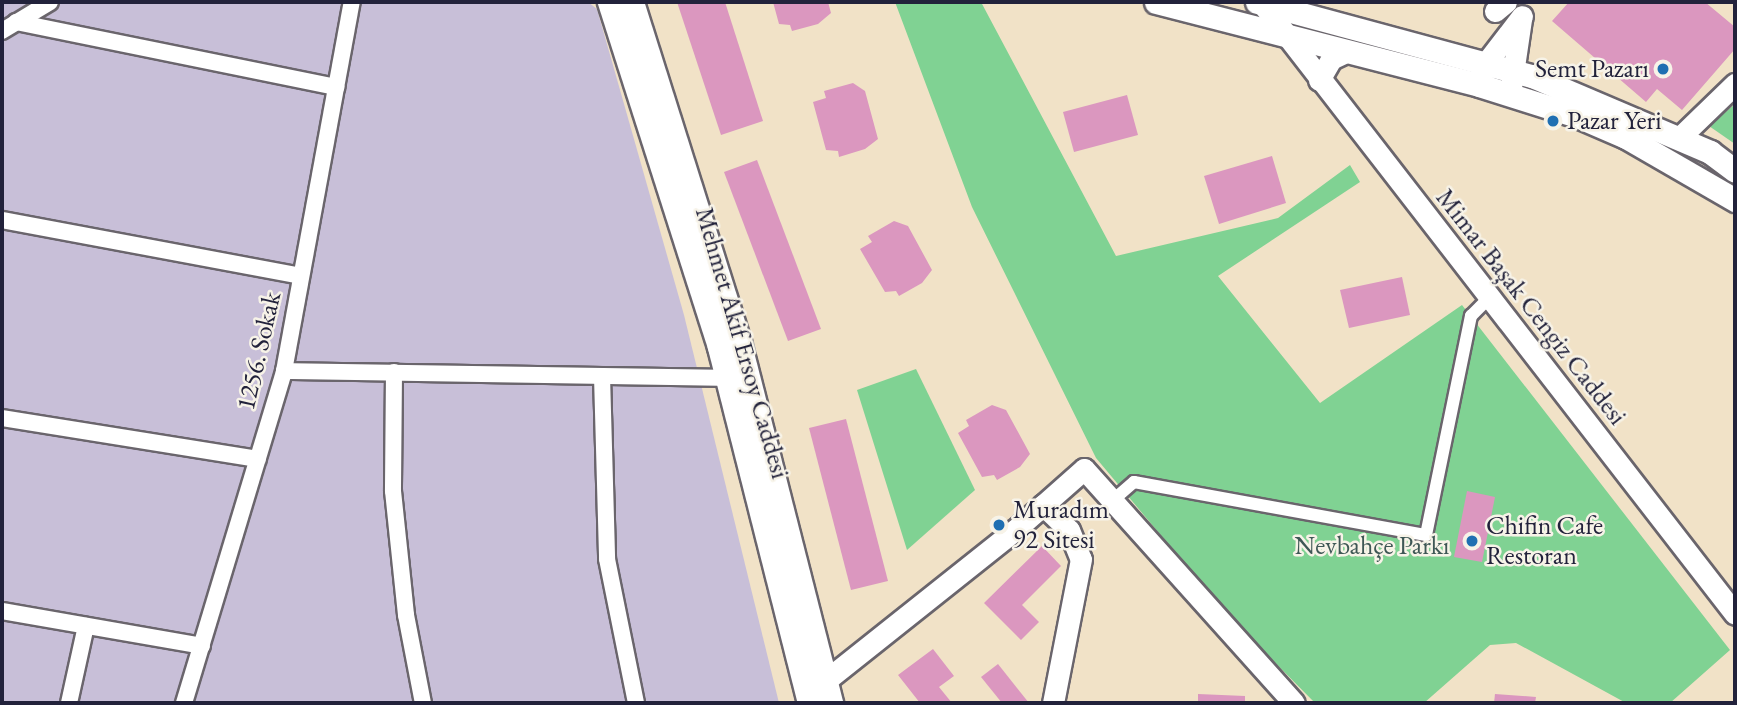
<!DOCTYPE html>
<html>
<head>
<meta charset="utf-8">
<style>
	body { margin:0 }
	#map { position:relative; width:1737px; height:705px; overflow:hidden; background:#f1e2c7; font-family:"EB Garamond",serif }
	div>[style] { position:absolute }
	.industrial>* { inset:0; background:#c8bfd8 }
	.green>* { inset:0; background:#80d293 }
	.building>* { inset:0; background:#db97bf }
	.roads { filter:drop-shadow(2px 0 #6a656c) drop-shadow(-2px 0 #6a656c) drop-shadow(0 2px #6a656c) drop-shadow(0 -2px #6a656c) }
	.pedestrian>* { height:12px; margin:-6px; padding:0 6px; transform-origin:6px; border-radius:6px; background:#fff }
	.minor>* { height:16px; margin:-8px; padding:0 8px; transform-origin:8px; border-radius:8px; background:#fff }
	.tertiary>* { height:21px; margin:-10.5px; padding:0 10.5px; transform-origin:10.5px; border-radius:10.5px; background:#fff }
	.secondary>* { height:23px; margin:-11.5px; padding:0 11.5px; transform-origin:11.5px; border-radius:11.5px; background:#fff }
	.dots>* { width:19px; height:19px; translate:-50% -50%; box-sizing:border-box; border:4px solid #f7f3e8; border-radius:50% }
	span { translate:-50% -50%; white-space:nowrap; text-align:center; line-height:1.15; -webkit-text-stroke:5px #f7f3e8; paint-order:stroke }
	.poi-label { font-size:26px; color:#22223b }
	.right { translate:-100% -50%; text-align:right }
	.left { translate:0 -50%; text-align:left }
	.street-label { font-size:26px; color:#22223b }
	.park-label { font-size:26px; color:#3e5755 }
	.frame { position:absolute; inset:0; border:4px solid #22223b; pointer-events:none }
</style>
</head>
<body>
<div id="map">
	<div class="industrial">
		<div style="clip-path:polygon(2px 2px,588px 2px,597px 9px,684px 315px,779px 703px,2px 703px)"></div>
	</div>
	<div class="green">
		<div style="clip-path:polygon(895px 2px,981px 2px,1116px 256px,1278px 218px,1350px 165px,1360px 182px,1218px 276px,1320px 403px,1462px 305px,1730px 650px,1670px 703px,1626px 703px,1516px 643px,1490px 645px,1424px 703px,1315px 703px,1226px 613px,1096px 458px,972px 207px)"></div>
		<div style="clip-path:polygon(1735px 104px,1735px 144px,1709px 126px)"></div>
		<div style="clip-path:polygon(916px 369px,975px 490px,907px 550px,857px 390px)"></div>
	</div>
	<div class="building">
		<div style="clip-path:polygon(677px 2px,725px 2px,763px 121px,721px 135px)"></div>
		<div style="clip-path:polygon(773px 2px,828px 2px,831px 13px,818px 24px,792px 31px,790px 25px,779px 24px)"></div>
		<div style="clip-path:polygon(1569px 2px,1705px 2px,1735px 27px,1735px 49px,1682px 110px,1657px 89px,1646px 102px,1552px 21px)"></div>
		<div style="clip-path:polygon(853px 83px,865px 91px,878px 139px,865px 149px,839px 157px,838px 151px,826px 150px,813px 102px,826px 98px,824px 91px)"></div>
		<div style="clip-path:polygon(1127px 95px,1138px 135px,1074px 152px,1063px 112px)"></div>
		<div style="clip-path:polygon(1272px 156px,1286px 203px,1219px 224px,1204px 176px)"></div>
		<div style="clip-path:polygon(757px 160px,821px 329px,788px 341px,724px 172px)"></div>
		<div style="clip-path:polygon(894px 221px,908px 226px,932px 270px,922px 283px,899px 296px,896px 291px,885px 292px,860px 249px,872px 242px,868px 236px)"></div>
		<div style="clip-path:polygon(1402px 277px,1410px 315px,1349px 328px,1340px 290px)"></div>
		<div style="clip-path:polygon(992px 405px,1006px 410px,1030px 454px,1020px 467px,997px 480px,994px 475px,982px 477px,958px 433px,969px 426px,966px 420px)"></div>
		<div style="clip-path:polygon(846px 419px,888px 581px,851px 590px,809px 428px)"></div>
		<div style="clip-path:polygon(1467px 491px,1495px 497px,1482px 562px,1454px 557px)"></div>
		<div style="clip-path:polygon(1042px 546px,1061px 566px,1022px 605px,1039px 622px,1021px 640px,984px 603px)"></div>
		<div style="clip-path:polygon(933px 649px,954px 676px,939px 687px,952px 703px,920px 703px,898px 675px)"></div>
		<div style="clip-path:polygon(998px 664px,1029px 703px,1002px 703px,981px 677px)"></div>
		<div style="clip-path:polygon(1198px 694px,1245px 696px,1245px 703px,1198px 703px)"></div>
		<div style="clip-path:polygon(1495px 694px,1536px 697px,1535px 703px,1494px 703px)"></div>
	</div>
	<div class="roads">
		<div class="pedestrian">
			<div style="left:1112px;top:501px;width:29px;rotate:-41deg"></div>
			<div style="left:1134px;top:482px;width:297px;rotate:10.3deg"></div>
			<div style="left:1426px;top:535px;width:224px;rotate:-78.4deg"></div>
			<div style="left:1471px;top:316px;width:25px;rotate:-45deg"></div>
		</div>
		<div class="minor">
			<div style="left:16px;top:22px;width:327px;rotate:11.5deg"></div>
			<div style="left:2px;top:31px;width:56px;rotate:-31.1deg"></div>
			<div style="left:2px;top:220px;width:304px;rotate:10.6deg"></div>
			<div style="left:284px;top:371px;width:442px;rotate:0.9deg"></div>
			<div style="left:394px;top:372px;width:119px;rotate:90.5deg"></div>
			<div style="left:393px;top:491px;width:125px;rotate:84deg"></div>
			<div style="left:406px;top:615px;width:90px;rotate:79.1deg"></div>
			<div style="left:602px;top:376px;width:183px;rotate:88.4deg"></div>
			<div style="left:607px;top:559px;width:147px;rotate:78.6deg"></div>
			<div style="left:2px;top:418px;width:259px;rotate:9.1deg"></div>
			<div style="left:2px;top:611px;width:203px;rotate:9.9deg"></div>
			<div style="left:69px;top:703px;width:79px;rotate:-77.6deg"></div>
			<div style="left:184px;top:703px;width:347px;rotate:-73.2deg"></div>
			<div style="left:284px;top:371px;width:375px;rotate:-79.6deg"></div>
		</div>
		<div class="tertiary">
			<div style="left:1261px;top:2px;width:774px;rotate:52.24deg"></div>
			<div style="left:1495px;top:11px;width:14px;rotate:-39deg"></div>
			<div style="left:1481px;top:78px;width:16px;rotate:-72deg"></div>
			<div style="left:1486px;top:63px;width:59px;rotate:-52.5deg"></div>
			<div style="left:1319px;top:80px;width:24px;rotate:-60deg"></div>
			<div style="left:1331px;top:59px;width:17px;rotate:-25deg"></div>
			<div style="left:1511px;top:87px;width:69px;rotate:-81.6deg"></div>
			<div style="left:1679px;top:138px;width:78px;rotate:-44deg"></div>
			<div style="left:1043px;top:505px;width:36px;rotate:44deg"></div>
			<div style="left:1069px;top:530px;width:31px;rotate:68deg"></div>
			<div style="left:1081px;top:559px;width:147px;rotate:101deg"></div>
			<div style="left:825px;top:681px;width:243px;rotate:-38.5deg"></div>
			<div style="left:1015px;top:530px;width:92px;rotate:-41.5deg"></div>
			<div style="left:1084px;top:469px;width:314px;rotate:48.1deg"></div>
		</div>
		<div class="secondary">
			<div style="left:609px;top:2px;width:362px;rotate:72.3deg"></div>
			<div style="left:719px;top:347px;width:367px;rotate:75.8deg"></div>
			<div style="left:632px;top:2px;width:355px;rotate:72.5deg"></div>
			<div style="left:739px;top:341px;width:374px;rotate:75.7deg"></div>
			<div style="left:1156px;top:2px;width:333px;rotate:14.4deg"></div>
			<div style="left:1479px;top:85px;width:103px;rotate:17.6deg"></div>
			<div style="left:1577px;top:116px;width:53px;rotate:23.2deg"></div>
			<div style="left:1626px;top:137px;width:126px;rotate:30deg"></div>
			<div style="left:1257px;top:2px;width:285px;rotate:15.1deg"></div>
			<div style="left:1532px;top:76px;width:194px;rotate:23.1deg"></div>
			<div style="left:1710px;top:152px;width:31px;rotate:37deg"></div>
		</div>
	</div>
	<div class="dots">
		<div style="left:1663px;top:69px;background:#1f6fb2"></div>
		<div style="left:1553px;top:121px;background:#1f6fb2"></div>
		<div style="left:999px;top:525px;background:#1f6fb2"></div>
		<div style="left:1472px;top:541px;background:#1f6fb2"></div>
	</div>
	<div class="poi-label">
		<span class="right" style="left:1649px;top:69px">Semt Pazarı</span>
		<span class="left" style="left:1567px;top:121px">Pazar Yeri</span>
		<span class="left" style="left:1013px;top:525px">Muradım<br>92 Sitesi</span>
		<span class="left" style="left:1486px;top:541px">Chifin Cafe<br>Restoran</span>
	</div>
	<div class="street-label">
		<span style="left:1531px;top:307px;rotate:52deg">Mimar Başak Cengiz Caddesi</span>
		<span style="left:742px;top:343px;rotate:74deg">Mehmet Akif Ersoy Caddesi</span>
		<span style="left:259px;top:351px;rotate:-77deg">1256. Sokak</span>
	</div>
	<div class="park-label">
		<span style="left:1372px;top:546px">Nevbahçe Parkı</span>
	</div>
	<div class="frame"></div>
</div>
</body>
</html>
